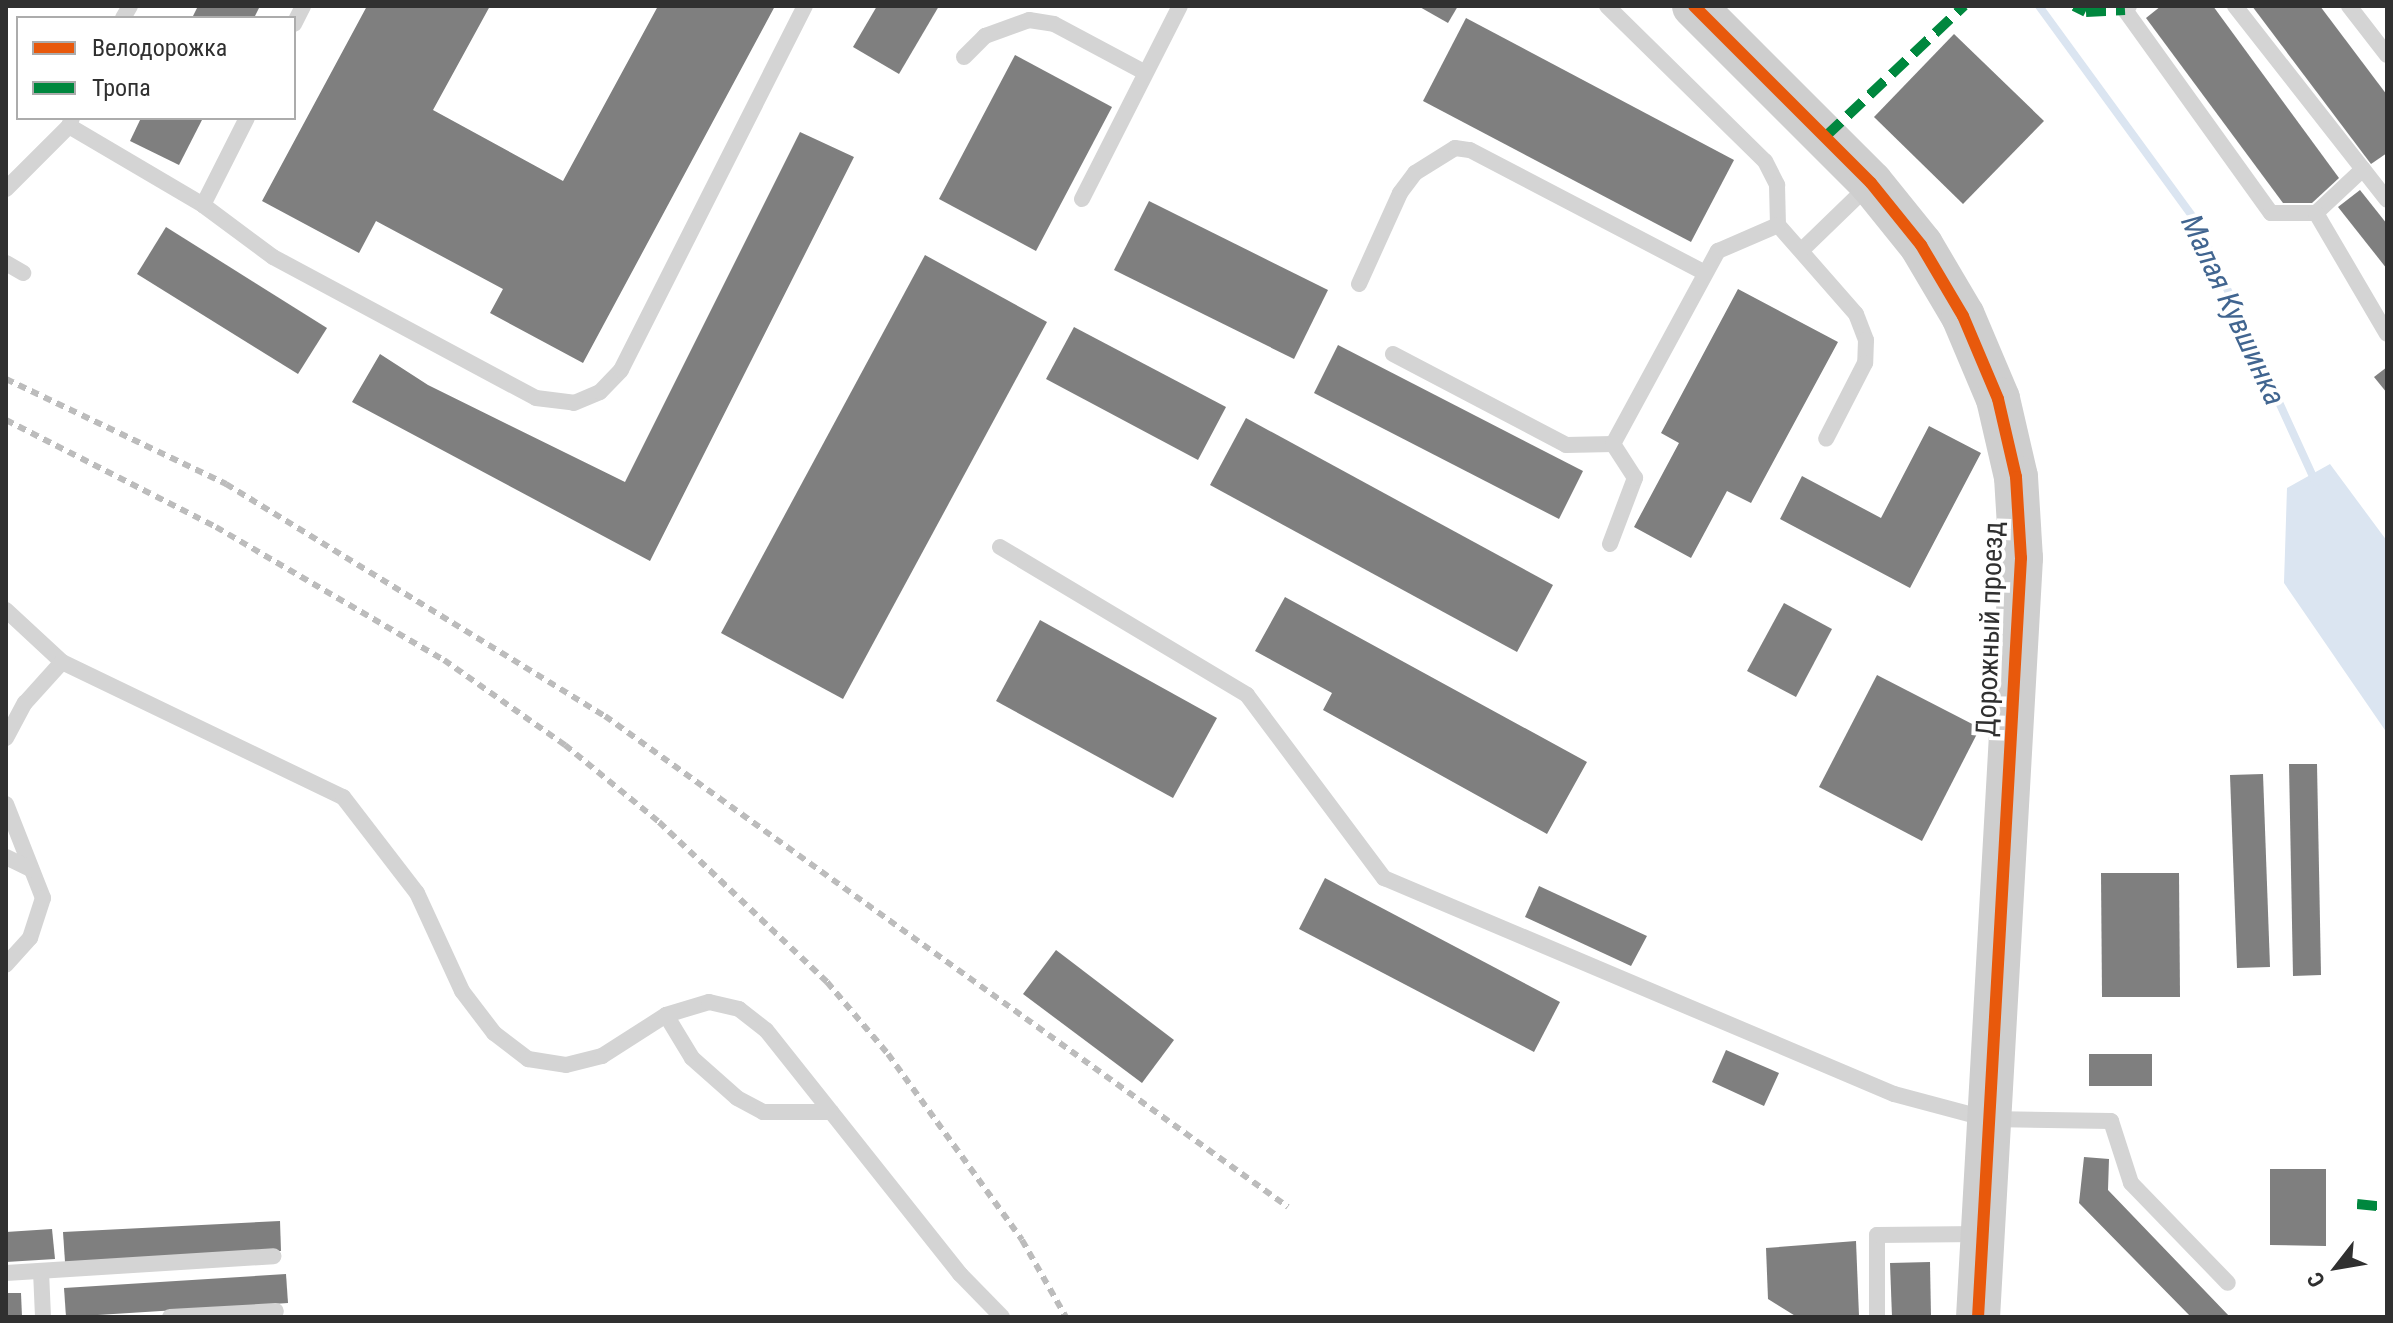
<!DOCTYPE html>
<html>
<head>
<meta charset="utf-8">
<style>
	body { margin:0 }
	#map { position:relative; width:2393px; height:1323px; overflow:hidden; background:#fff; font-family:"Roboto Condensed",sans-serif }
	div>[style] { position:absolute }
	.water>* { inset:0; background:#dbe5f1 }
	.stream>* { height:8px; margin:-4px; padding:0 4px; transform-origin:4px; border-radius:4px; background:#dbe5f1 }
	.building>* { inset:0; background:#7f7f7f }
	.lane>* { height:16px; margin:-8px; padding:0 8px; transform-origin:8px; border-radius:8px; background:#d4d4d4 }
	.secondary>* { height:44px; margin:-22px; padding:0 22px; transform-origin:22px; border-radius:22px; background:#cecece }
	.rail>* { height:6px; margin-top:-3px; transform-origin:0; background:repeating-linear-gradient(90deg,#bcbcbc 0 8px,transparent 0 14px) }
	.quiet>* { height:10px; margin-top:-5px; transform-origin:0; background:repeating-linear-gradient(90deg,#00873e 0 20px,transparent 0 30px) }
	.cycleway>* { height:12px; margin:-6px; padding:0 6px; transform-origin:6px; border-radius:6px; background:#e8590c }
	span { translate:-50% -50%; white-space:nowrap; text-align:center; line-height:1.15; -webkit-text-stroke:8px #fff; paint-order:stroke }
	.street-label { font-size:28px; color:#303030 }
	.water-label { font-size:30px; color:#416590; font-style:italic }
	.frame { position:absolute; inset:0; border:8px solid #303030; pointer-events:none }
	.legend { position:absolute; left:16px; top:16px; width:280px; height:104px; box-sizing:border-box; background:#fff; border:2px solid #acacac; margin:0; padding:10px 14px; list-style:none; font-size:24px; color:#303030 }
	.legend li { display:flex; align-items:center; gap:16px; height:40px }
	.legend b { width:40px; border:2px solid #acacac }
	.north { position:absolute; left:2297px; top:1227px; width:80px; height:80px; -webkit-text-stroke:6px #fff; paint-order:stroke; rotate:239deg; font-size:22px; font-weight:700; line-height:32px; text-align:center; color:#303030 }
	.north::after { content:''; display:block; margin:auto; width:28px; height:36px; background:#303030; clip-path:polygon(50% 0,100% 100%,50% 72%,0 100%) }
</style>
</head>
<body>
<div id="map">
	<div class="water">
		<div style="clip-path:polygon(2330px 464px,2387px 541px,2387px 733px,2284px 583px,2287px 488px)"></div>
	</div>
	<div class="stream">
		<div style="left:2039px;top:6px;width:266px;rotate:53.9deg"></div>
		<div style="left:2196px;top:221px;width:288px;rotate:65.4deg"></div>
	</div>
	<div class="building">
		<div style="clip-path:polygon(198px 6px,260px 6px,254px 18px,192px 18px)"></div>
		<div style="clip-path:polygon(367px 6px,490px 6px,433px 110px,563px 181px,658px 6px,775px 6px,583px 363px,490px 313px,503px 289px,376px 221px,359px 253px,262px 201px)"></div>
		<div style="clip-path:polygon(877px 6px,939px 6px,899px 74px,853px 47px)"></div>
		<div style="clip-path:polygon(1418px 6px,1458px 6px,1448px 23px)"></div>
		<div style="clip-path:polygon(2161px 6px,2213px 6px,2339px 178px,2312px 203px,2283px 203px,2146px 18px)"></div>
		<div style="clip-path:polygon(2252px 6px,2320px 6px,2387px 95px,2387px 153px,2371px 164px)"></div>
		<div style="clip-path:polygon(1466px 18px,1734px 160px,1691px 242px,1423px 101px)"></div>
		<div style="clip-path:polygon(1954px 34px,2044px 121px,1963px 204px,1874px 117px)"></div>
		<div style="clip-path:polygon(1015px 55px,1112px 107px,1036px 251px,939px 199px)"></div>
		<div style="clip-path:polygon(141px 118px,203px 118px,179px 165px,130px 141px)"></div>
		<div style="clip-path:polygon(800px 132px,854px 157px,650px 561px,352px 402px,380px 354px,428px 385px,625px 482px)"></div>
		<div style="clip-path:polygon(2360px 190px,2387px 224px,2387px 269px,2338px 207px)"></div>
		<div style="clip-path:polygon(1149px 201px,1328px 290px,1294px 359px,1114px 270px)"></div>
		<div style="clip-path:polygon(166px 227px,327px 328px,298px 374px,137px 274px)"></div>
		<div style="clip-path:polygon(925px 255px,1047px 322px,843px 699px,721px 633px)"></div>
		<div style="clip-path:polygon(1738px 289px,1838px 342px,1751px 503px,1727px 491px,1691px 558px,1634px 527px,1679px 443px,1661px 433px)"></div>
		<div style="clip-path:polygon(1074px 327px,1226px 407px,1198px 460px,1046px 379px)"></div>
		<div style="clip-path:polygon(1338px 345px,1583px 471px,1559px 519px,1314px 393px)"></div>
		<div style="clip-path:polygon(2387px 367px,2387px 393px,2374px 377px)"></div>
		<div style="clip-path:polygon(1246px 418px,1553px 585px,1517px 652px,1210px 485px)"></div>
		<div style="clip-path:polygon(1929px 426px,1981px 453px,1910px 588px,1780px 519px,1802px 476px,1881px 518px)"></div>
		<div style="clip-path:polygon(1285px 597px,1587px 762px,1547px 834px,1323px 710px,1332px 693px,1255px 651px)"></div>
		<div style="clip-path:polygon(1784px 603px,1832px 629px,1796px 697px,1747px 671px)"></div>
		<div style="clip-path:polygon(1040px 620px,1217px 718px,1173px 798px,996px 701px)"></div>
		<div style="clip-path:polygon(1877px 675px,1980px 728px,1922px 841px,1819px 787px)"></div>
		<div style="clip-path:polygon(2289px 764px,2317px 764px,2321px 975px,2293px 976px)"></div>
		<div style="clip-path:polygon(2263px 774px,2270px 967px,2237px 968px,2230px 775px)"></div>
		<div style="clip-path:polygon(2101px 873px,2179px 873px,2180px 997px,2102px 997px)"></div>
		<div style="clip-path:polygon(1325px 878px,1560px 1002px,1534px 1052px,1299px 929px)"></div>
		<div style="clip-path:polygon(1539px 886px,1647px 936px,1631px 966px,1525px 917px)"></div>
		<div style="clip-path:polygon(1056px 950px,1174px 1040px,1142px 1083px,1023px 994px)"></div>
		<div style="clip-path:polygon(1726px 1050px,1779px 1073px,1764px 1106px,1712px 1082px)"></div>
		<div style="clip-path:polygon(2089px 1054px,2152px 1054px,2152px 1086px,2089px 1086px)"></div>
		<div style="clip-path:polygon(2084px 1157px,2109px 1159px,2108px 1190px,2230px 1317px,2191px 1317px,2079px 1203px)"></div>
		<div style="clip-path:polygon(2270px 1169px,2326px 1169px,2326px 1246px,2270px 1245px)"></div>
		<div style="clip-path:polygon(280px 1221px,281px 1251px,65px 1262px,63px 1232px)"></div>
		<div style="clip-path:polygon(52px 1229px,55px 1259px,6px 1262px,6px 1232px)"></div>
		<div style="clip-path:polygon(1856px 1241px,1859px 1316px,1797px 1317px,1768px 1299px,1766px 1248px)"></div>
		<div style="clip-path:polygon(1930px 1262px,1931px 1317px,1892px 1317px,1890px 1263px)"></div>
		<div style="clip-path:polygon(286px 1274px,288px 1303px,66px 1317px,64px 1288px)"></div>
		<div style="clip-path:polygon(6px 1293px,21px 1293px,22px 1317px,6px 1317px)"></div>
	</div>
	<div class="lane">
		<div style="left:1607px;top:6px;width:221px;rotate:44.5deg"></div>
		<div style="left:1765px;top:161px;width:27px;rotate:63deg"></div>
		<div style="left:1777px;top:185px;width:40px;rotate:88.6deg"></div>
		<div style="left:1778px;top:225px;width:118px;rotate:48.8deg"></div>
		<div style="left:1856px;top:314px;width:28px;rotate:69deg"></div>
		<div style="left:1866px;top:340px;width:23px;rotate:92deg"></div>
		<div style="left:1865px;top:363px;width:85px;rotate:117.2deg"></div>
		<div style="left:2129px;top:6px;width:6px;rotate:135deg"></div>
		<div style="left:2125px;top:10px;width:250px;rotate:54.3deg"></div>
		<div style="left:2271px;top:213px;width:45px"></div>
		<div style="left:2235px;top:6px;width:246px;rotate:51.9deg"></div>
		<div style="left:2349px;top:6px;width:62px;rotate:52.2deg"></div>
		<div style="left:123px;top:18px;width:14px;rotate:-60deg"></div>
		<div style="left:294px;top:24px;width:20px;rotate:-63deg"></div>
		<div style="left:964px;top:57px;width:30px;rotate:-45deg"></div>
		<div style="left:985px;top:36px;width:47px;rotate:-20deg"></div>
		<div style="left:1029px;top:20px;width:25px;rotate:9deg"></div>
		<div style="left:1054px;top:24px;width:102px;rotate:28.1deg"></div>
		<div style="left:72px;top:118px;width:9px;rotate:111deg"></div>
		<div style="left:69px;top:126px;width:156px;rotate:30.5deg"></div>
		<div style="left:203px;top:205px;width:87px;rotate:36.6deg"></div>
		<div style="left:273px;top:257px;width:298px;rotate:28.2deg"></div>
		<div style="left:536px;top:398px;width:38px;rotate:7deg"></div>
		<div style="left:574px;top:403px;width:28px;rotate:-23deg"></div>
		<div style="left:600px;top:392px;width:30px;rotate:-46deg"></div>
		<div style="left:621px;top:370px;width:408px;rotate:-63.2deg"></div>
		<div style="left:2363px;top:169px;width:64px;rotate:136.9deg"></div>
		<div style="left:2316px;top:213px;width:140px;rotate:59.6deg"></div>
		<div style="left:6px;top:189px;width:89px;rotate:-45deg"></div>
		<div style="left:1082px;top:199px;width:216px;rotate:-63.1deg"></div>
		<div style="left:203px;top:205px;width:97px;rotate:-63.2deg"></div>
		<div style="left:1804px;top:248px;width:92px;rotate:-44.1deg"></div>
		<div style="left:6px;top:263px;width:20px;rotate:30deg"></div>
		<div style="left:1359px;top:284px;width:100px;rotate:-65.7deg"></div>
		<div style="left:1400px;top:193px;width:25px;rotate:-53deg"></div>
		<div style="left:1415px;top:173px;width:47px;rotate:-32deg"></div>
		<div style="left:1455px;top:148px;width:15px;rotate:8deg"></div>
		<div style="left:1470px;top:150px;width:263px;rotate:27.6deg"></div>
		<div style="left:1393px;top:354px;width:195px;rotate:27.7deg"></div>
		<div style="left:1566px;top:445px;width:47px;rotate:-1.2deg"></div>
		<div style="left:1613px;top:444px;width:220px;rotate:-61.5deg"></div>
		<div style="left:1718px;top:251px;width:65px;rotate:-23.4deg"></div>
		<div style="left:1610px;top:544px;width:71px;rotate:-69.3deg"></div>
		<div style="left:1635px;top:478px;width:40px;rotate:-122.9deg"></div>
		<div style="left:1000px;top:547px;width:288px;rotate:30.9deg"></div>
		<div style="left:1247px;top:695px;width:229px;rotate:53.2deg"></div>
		<div style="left:1384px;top:878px;width:554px;rotate:22.95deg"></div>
		<div style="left:1894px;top:1094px;width:97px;rotate:14.9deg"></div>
		<div style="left:1988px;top:1119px;width:123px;rotate:0.9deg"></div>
		<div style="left:2111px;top:1121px;width:65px;rotate:72.1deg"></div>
		<div style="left:2131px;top:1183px;width:139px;rotate:45.9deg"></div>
		<div style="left:6px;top:610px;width:76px;rotate:42.9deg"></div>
		<div style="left:62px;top:662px;width:312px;rotate:25.7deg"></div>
		<div style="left:343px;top:797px;width:121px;rotate:52.4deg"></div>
		<div style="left:417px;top:893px;width:108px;rotate:65.3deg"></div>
		<div style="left:462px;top:991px;width:53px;rotate:52.7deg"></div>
		<div style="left:494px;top:1033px;width:43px;rotate:37.4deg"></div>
		<div style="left:528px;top:1059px;width:38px;rotate:9deg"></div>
		<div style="left:566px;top:1065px;width:37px;rotate:-14deg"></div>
		<div style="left:602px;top:1056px;width:76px;rotate:-32.6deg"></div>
		<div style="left:666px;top:1015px;width:45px;rotate:-16.8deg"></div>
		<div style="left:709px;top:1002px;width:31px;rotate:13deg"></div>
		<div style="left:739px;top:1009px;width:34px;rotate:38deg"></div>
		<div style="left:766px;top:1030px;width:312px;rotate:51.5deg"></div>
		<div style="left:960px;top:1274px;width:60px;rotate:45.7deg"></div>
		<div style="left:6px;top:738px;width:40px;rotate:-62deg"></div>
		<div style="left:25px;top:703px;width:55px;rotate:-47.9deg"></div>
		<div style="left:6px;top:804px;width:101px;rotate:68.5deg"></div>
		<div style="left:43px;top:898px;width:42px;rotate:108deg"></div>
		<div style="left:30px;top:938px;width:36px;rotate:132deg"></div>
		<div style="left:6px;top:857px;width:28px;rotate:26deg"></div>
		<div style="left:666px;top:1015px;width:50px;rotate:58.8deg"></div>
		<div style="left:692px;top:1058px;width:60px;rotate:41.6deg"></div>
		<div style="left:737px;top:1098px;width:30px;rotate:28deg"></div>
		<div style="left:763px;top:1112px;width:68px"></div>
		<div style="left:41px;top:1271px;width:46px;rotate:87.5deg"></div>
		<div style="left:6px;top:1273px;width:268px;rotate:-3.6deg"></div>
		<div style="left:170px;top:1317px;width:106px;rotate:-3.2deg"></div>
		<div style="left:1877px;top:1317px;width:82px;rotate:-90deg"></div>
		<div style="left:1877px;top:1235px;width:103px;rotate:-0.6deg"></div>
	</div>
	<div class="secondary">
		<div style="left:1694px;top:6px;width:250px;rotate:45deg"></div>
		<div style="left:1871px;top:183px;width:80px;rotate:51.1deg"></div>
		<div style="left:1921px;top:245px;width:82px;rotate:59.4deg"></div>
		<div style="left:1963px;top:316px;width:90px;rotate:67.1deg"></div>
		<div style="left:1998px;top:399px;width:80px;rotate:77deg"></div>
		<div style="left:2016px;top:477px;width:81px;rotate:86.5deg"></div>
		<div style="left:2021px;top:558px;width:760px;rotate:93.24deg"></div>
	</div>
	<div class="rail">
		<div style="left:6px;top:379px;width:244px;rotate:25.5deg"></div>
		<div style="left:226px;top:484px;width:444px;rotate:31.5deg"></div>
		<div style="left:605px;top:716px;width:841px;rotate:35.71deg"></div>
		<div style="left:6px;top:420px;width:236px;rotate:27deg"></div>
		<div style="left:216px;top:527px;width:264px;rotate:30.3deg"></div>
		<div style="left:444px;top:660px;width:148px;rotate:35.1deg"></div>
		<div style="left:565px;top:745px;width:122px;rotate:39.3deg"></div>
		<div style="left:659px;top:822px;width:232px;rotate:43.6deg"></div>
		<div style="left:827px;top:982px;width:94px;rotate:49.7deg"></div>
		<div style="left:888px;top:1054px;width:229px;rotate:54.2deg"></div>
		<div style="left:1022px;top:1240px;width:89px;rotate:60.3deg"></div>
	</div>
	<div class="quiet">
		<div style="left:2074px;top:6px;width:13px;rotate:27deg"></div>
		<div style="left:2086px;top:12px;width:39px;rotate:-3deg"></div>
		<div style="left:1826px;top:136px;width:190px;rotate:-43.3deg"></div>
		<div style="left:2357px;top:1204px;width:30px;rotate:6deg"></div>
	</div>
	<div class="cycleway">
		<div style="left:1694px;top:6px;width:250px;rotate:45deg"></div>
		<div style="left:1871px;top:183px;width:80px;rotate:51.1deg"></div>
		<div style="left:1921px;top:245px;width:82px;rotate:59.4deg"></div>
		<div style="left:1963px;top:316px;width:90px;rotate:67.1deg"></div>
		<div style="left:1998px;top:399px;width:80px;rotate:77deg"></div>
		<div style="left:2016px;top:477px;width:81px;rotate:86.5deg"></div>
		<div style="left:2021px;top:558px;width:760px;rotate:93.24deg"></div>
	</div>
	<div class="street-label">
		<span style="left:1990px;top:629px;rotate:-88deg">Дорожный проезд</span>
	</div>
	<div class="water-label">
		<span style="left:2233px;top:310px;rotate:65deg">Малая Кувшинка</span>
	</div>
	<div class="frame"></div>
	<ul class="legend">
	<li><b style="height:10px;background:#e8590c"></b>Велодорожка</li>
	<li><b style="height:10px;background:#00873e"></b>Тропа</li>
	</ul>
	<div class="north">С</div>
</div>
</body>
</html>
